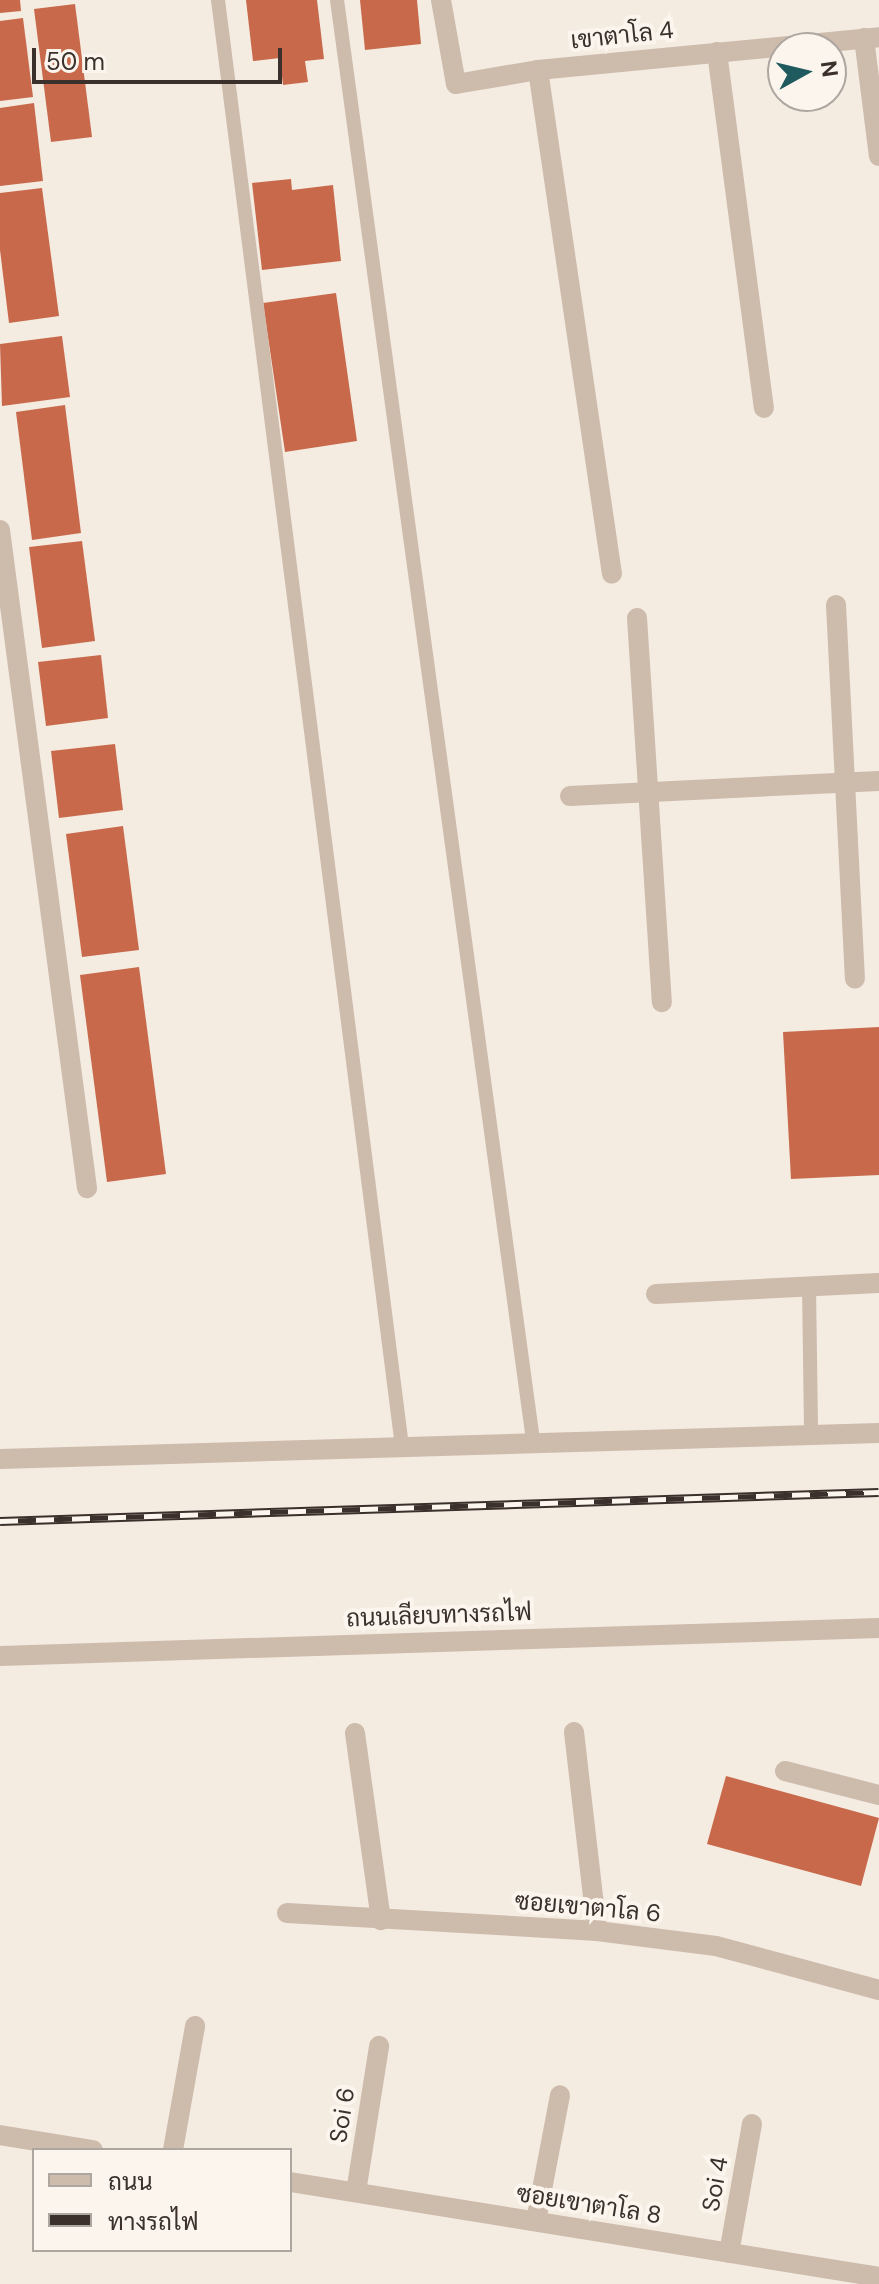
<!DOCTYPE html>
<html>
<head>
<meta charset="utf-8">
<style>
	body { margin:0 }
	#map { position:relative; width:879px; height:2284px; overflow:hidden; background:#f4ebe1; font-family:"DM Sans",Sarabun,sans-serif }
	div>[style] { position:absolute }
	.building>* { inset:0; background:#c8694b }
	.service>* { height:14px; margin:-7px; padding:0 7px; transform-origin:7px; border-radius:7px; background:#cdbbac }
	.minor>* { height:20px; margin:-10px; padding:0 10px; transform-origin:10px; border-radius:10px; background:#cdbbac }
	.tertiary>* { height:20px; margin:-10px; padding:0 10px; transform-origin:10px; border-radius:10px; background:#cdbbac }
	.rail>* { height:9px; margin-top:-4.5px; transform-origin:0; background:repeating-linear-gradient(90deg,#fbf5ee 0 18px,#3b302b 0 36px); box-sizing:border-box; border-block:2px solid #3b302b }
	span { translate:-50% -50%; white-space:nowrap; text-align:center; line-height:1.15; -webkit-text-stroke:8px #fbf5ee; paint-order:stroke }
	.street-label { font-size:24px; color:#3b302b }
	.legend { position:absolute; left:32px; top:2148px; width:260px; height:104px; box-sizing:border-box; background:#fbf5ee; border:2px solid #aea6a0; margin:0; padding:10px 14px; list-style:none; font-size:24px; color:#3b302b }
	.legend li { display:flex; align-items:center; gap:16px; height:40px }
	.legend b { width:40px; border:2px solid #aea6a0 }
	.north { position:absolute; left:767px; top:32px; width:80px; height:80px; box-sizing:border-box; background:#fbf5ee; border:2px solid #aea6a0; border-radius:50%; rotate:82deg; font-size:22px; font-weight:700; line-height:32px; text-align:center; color:#3b302b }
	.north::after { content:''; display:block; margin:auto; width:28px; height:36px; background:#1f5a5e; clip-path:polygon(50% 0,100% 100%,50% 72%,0 100%) }
	.scale { position:absolute; left:32px; top:48px; width:250px; height:36px; box-sizing:border-box; border:4px solid #3b302b; border-top:0; padding-left:10px; font-size:24px; line-height:28px; white-space:nowrap; color:#3b302b; -webkit-text-stroke:6px #fbf5ee; paint-order:stroke }
</style>
</head>
<body>
<div id="map">
	<div class="building">
		<div style="clip-path:polygon(0 0,20px 0,21px 11px,0 13px)"></div>
		<div style="clip-path:polygon(246px 0,317px 0,324px 59px,305px 61px,308px 82px,283px 85px,280px 58px,253px 61px)"></div>
		<div style="clip-path:polygon(360px 0,417px 0,421px 44px,365px 50px)"></div>
		<div style="clip-path:polygon(75px 4px,92px 137px,51px 142px,34px 9px)"></div>
		<div style="clip-path:polygon(23px 18px,33px 97px,0 101px,0 21px)"></div>
		<div style="clip-path:polygon(34px 103px,43px 181px,0 186px,0 108px)"></div>
		<div style="clip-path:polygon(291px 179px,292px 190px,333px 185px,341px 261px,262px 270px,252px 183px)"></div>
		<div style="clip-path:polygon(42px 188px,59px 316px,9px 323px,0 250px,0 193px)"></div>
		<div style="clip-path:polygon(336px 293px,357px 441px,285px 452px,263px 303px)"></div>
		<div style="clip-path:polygon(62px 336px,70px 397px,2px 406px,0 344px)"></div>
		<div style="clip-path:polygon(65px 405px,81px 533px,32px 540px,16px 412px)"></div>
		<div style="clip-path:polygon(82px 541px,95px 641px,42px 648px,29px 547px)"></div>
		<div style="clip-path:polygon(101px 655px,108px 718px,46px 726px,38px 662px)"></div>
		<div style="clip-path:polygon(115px 744px,123px 810px,59px 818px,51px 751px)"></div>
		<div style="clip-path:polygon(123px 826px,139px 950px,82px 957px,66px 834px)"></div>
		<div style="clip-path:polygon(139px 967px,166px 1174px,107px 1182px,80px 975px)"></div>
		<div style="clip-path:polygon(879px 1027px,879px 1175px,791px 1179px,783px 1032px)"></div>
		<div style="clip-path:polygon(726px 1776px,879px 1818px,861px 1886px,707px 1844px)"></div>
	</div>
	<div class="service">
		<div style="left:218px;top:0;width:1458px;rotate:82.75deg"></div>
		<div style="left:337px;top:0;width:1454px;rotate:82.25deg"></div>
		<div style="left:809px;top:1286px;width:150px;rotate:89.2deg"></div>
	</div>
	<div class="minor">
		<div style="left:441px;top:0;width:85px;rotate:79.9deg"></div>
		<div style="left:456px;top:84px;width:83px;rotate:-9.7deg"></div>
		<div style="left:538px;top:70px;width:343px;rotate:-5.5deg"></div>
		<div style="left:864px;top:38px;width:119px;rotate:82.8deg"></div>
		<div style="left:717px;top:52px;width:359px;rotate:82.5deg"></div>
		<div style="left:538px;top:70px;width:509px;rotate:81.65deg"></div>
		<div style="left:0;top:530px;width:664px;rotate:82.47deg"></div>
		<div style="left:836px;top:605px;width:374px;rotate:87.1deg"></div>
		<div style="left:637px;top:618px;width:385px;rotate:86.3deg"></div>
		<div style="left:570px;top:796px;width:309px;rotate:-2.8deg"></div>
		<div style="left:656px;top:1294px;width:223px;rotate:-2.8deg"></div>
		<div style="left:574px;top:1732px;width:200px;rotate:83.4deg"></div>
		<div style="left:355px;top:1733px;width:189px;rotate:82.1deg"></div>
		<div style="left:785px;top:1771px;width:97px;rotate:14.3deg"></div>
		<div style="left:287px;top:1913px;width:311px;rotate:3.3deg"></div>
		<div style="left:597px;top:1931px;width:120px;rotate:7.2deg"></div>
		<div style="left:716px;top:1946px;width:169px;rotate:15.1deg"></div>
		<div style="left:0;top:2135px;width:94px;rotate:9.2deg"></div>
		<div style="left:173px;top:2150px;width:126px;rotate:-79.9deg"></div>
		<div style="left:290px;top:2182px;width:597px;rotate:9.16deg"></div>
		<div style="left:356px;top:2192px;width:148px;rotate:-81deg"></div>
		<div style="left:536px;top:2221px;width:128px;rotate:-79.2deg"></div>
		<div style="left:729px;top:2253px;width:131px;rotate:-79.9deg"></div>
	</div>
	<div class="tertiary">
		<div style="left:0;top:1459px;width:879px;rotate:-1.69deg"></div>
		<div style="left:0;top:1656px;width:879px;rotate:-1.82deg"></div>
	</div>
	<div class="rail">
		<div style="left:0;top:1521px;width:879px;rotate:-1.89deg"></div>
	</div>
	<div class="street-label">
		<span style="left:622px;top:35px;rotate:-6deg">เขาตาโล 4</span>
		<span style="left:439px;top:1615px;rotate:-2deg">ถนนเลียบทางรถไฟ</span>
		<span style="left:588px;top:1907px;rotate:5deg">ซอยเขาตาโล 6</span>
		<span style="left:342px;top:2115px;rotate:-81deg">Soi 6</span>
		<span style="left:715px;top:2184px;rotate:-80deg">Soi 4</span>
		<span style="left:589px;top:2204px;rotate:9deg">ซอยเขาตาโล 8</span>
	</div>
	<ul class="legend">
	<li><b style="height:10px;background:#cdbbac"></b>ถนน</li>
	<li><b style="height:10px;background:#3b302b"></b>ทางรถไฟ</li>
	</ul>
	<div class="north">N</div>
	<div class="scale">50 m</div>
</div>
</body>
</html>
